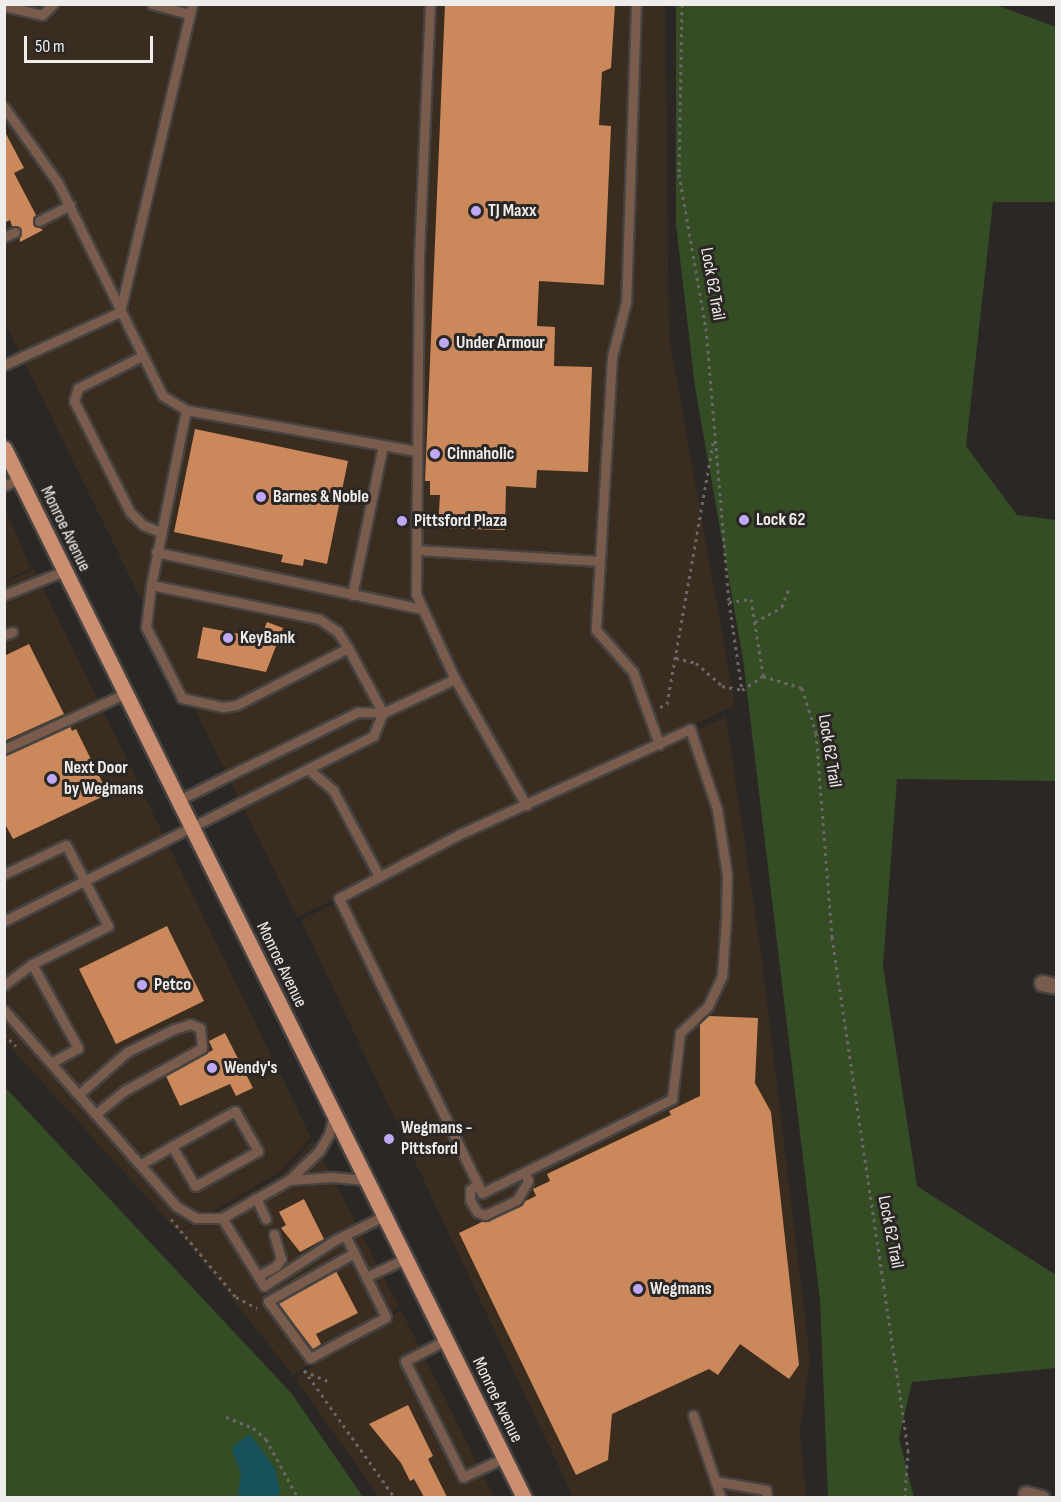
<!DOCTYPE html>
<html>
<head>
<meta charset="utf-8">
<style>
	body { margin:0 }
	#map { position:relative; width:1061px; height:1502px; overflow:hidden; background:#2a2725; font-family:"Sofia Sans Condensed",sans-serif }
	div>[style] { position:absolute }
	.commercial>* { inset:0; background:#3a2c1f }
	.green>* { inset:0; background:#354d25 }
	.water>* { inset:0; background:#17525d }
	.building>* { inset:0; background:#cb895b }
	.path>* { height:3px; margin-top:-1.5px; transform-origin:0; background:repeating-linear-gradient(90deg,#6a6866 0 3px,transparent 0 7.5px) }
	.roads { filter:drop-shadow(2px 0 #464341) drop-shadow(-2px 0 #464341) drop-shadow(0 2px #464341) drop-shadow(0 -2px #464341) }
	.lane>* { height:9px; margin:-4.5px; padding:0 4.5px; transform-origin:4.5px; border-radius:4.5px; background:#7a5c4d }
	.street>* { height:15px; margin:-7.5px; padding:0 7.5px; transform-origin:7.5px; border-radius:7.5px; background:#7a5c4d }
	.primary>* { height:15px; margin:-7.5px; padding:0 7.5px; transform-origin:7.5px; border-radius:7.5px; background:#cc8e70 }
	.dots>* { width:16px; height:16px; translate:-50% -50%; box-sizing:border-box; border:3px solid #2a2725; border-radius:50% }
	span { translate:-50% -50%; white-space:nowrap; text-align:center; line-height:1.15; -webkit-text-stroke:6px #2a2725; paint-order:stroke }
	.poi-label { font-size:18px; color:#efedec; font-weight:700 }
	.left { translate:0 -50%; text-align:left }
	.street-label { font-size:18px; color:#efedec }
	.frame { position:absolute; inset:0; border:6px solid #efedec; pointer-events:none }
	.scale { position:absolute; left:24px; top:36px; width:129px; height:27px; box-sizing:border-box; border:3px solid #efedec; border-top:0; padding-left:8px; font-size:18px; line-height:21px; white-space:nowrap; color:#efedec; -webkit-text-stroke:4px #2a2725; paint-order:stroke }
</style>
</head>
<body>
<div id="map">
	<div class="commercial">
		<div style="clip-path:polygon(5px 5px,665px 5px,669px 336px,735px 705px,297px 917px,5px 323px)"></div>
		<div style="clip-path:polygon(5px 508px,31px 569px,5px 580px,4px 580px)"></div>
		<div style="clip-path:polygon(34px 569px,311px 1137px,281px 1171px,178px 1232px,5px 1041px,5px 583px)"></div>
		<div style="clip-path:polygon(726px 717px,761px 953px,810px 1359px,800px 1433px,806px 1497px,573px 1497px,301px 920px,609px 768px)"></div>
		<div style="clip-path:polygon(313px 1140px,399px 1307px,293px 1375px,180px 1233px,283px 1174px)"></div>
		<div style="clip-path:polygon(401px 1310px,494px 1497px,379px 1497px,295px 1378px)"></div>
	</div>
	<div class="green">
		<div style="clip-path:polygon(676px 5px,996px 5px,1056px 27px,1056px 202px,993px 202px,966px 446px,1017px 515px,1056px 520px,1056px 781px,897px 779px,883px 966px,917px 1186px,1056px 1275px,1056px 1368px,912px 1382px,899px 1439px,914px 1497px,828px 1497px,820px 1300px,743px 659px,695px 387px,676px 224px)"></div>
		<div style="clip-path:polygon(4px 1086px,292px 1394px,363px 1497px,5px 1497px)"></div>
	</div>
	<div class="water">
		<div style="clip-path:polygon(250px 1434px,275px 1469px,280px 1490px,277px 1497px,238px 1497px,241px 1472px,231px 1448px)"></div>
	</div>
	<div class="building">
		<div style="clip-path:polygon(445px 4px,615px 4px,611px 68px,602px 72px,599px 125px,611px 126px,604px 285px,539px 281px,537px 326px,555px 327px,554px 366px,592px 367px,588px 472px,537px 470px,536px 488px,506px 486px,505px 530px,438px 528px,440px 495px,430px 495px,430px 481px,425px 481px)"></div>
		<div style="clip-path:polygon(4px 130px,24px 168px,14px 173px,36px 215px,33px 224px,43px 230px,20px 242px,19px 227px,12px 226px,10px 220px,4px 223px)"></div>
		<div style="clip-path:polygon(195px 429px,348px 461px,327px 564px,304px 559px,303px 566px,281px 562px,283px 555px,174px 532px)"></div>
		<div style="clip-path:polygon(267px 622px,283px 628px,266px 672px,197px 658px,203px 627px,261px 638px)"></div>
		<div style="clip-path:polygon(29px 644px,64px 714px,4px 741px,4px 656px)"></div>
		<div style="clip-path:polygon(70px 726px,72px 731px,76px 729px,108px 794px,13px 839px,4px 822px,4px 756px)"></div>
		<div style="clip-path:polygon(167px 926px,204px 1001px,116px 1044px,79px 969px)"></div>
		<div style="clip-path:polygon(709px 1016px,758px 1018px,755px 1083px,771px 1112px,799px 1365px,789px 1379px,740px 1344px,718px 1375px,709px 1369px,612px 1414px,608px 1460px,576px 1475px,459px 1233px,536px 1196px,533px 1189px,550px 1181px,547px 1174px,671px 1115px,669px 1111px,700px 1096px,700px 1024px)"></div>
		<div style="clip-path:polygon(225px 1033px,253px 1088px,236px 1096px,230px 1084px,180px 1106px,166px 1076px,213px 1050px,209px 1041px)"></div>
		<div style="clip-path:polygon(304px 1199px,324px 1239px,300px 1252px,281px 1228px,286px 1225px,279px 1212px)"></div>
		<div style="clip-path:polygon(336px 1271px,358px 1313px,316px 1334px,321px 1344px,313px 1349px,278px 1303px)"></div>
		<div style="clip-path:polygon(408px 1405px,433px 1456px,428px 1459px,447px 1497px,424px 1497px,414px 1479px,410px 1481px,401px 1463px,369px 1424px)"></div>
	</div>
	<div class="path">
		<div style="left:682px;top:4px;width:170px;rotate:91deg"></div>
		<div style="left:679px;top:174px;width:156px;rotate:80.1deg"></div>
		<div style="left:706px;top:328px;width:275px;rotate:85.2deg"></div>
		<div style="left:729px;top:602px;width:89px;rotate:81.6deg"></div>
		<div style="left:742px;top:690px;width:25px;rotate:-34deg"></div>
		<div style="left:763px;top:676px;width:41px;rotate:17.1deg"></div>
		<div style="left:802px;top:688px;width:47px;rotate:72.7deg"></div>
		<div style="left:816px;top:733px;width:205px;rotate:85.5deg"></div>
		<div style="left:832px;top:937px;width:519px;rotate:81.57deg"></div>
		<div style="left:908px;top:1450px;width:48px;rotate:93.6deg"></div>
		<div style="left:729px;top:602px;width:22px;rotate:-8deg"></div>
		<div style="left:751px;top:599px;width:77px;rotate:81deg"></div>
		<div style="left:755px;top:622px;width:31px;rotate:-29deg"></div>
		<div style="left:782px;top:607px;width:20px;rotate:-70deg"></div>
		<div style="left:676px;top:658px;width:21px;rotate:14deg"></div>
		<div style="left:696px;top:663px;width:35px;rotate:41deg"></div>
		<div style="left:722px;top:686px;width:20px;rotate:11deg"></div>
		<div style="left:660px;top:707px;width:8px;rotate:-23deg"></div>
		<div style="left:667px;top:704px;width:265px;rotate:-80deg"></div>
		<div style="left:4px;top:1034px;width:17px;rotate:45deg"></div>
		<div style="left:171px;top:1219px;width:102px;rotate:50.2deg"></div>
		<div style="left:236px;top:1297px;width:24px;rotate:28deg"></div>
		<div style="left:304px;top:1370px;width:157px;rotate:54.6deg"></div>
		<div style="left:304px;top:1371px;width:28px;rotate:23deg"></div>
		<div style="left:226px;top:1417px;width:29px;rotate:22deg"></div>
		<div style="left:253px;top:1428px;width:17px;rotate:40deg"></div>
		<div style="left:266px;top:1439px;width:67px;rotate:61.5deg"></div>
	</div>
	<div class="roads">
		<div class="lane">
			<div style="left:152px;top:4px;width:38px;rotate:15deg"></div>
			<div style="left:430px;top:4px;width:249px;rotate:92.5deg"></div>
			<div style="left:419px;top:253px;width:341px;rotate:90.5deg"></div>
			<div style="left:416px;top:594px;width:94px;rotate:65.4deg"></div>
			<div style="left:455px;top:679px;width:145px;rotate:60.6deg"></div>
			<div style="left:636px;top:4px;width:298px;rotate:91.9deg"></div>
			<div style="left:626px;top:302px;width:57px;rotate:104.3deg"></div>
			<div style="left:612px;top:357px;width:273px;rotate:93.4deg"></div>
			<div style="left:596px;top:630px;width:56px;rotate:48.6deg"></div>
			<div style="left:633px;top:672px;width:77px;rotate:70.1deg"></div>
			<div style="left:4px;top:6px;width:39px;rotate:13deg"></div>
			<div style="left:42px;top:15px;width:16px;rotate:-45deg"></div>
			<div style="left:4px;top:107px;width:93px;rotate:54.6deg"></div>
			<div style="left:58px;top:183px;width:237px;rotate:63.8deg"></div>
			<div style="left:163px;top:396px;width:27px;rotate:31deg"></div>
			<div style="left:186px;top:410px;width:235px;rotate:10.1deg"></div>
			<div style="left:39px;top:221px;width:35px;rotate:-27deg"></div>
			<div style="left:4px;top:237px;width:12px;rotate:-24deg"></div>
			<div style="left:120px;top:312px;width:316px;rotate:-76.8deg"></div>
			<div style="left:142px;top:356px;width:72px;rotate:153.4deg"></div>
			<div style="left:78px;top:388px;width:14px;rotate:107deg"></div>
			<div style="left:74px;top:401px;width:124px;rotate:63.2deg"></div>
			<div style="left:130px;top:512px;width:18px;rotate:45deg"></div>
			<div style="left:143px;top:525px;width:18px;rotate:22deg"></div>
			<div style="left:4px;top:365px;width:128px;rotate:-24.6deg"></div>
			<div style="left:4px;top:486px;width:17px;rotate:-25deg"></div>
			<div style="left:416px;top:550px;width:184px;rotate:3.4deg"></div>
			<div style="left:156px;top:552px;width:272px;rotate:12.1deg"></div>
			<div style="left:151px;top:585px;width:178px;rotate:-78.7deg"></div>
			<div style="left:4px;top:595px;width:65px;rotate:-21.8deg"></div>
			<div style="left:352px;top:595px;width:153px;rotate:-78.3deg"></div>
			<div style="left:4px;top:635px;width:9px;rotate:-21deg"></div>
			<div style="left:348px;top:648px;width:126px;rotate:153deg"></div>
			<div style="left:236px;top:705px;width:13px;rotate:171deg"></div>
			<div style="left:223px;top:707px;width:42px;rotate:-167.6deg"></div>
			<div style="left:182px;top:698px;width:80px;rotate:-116.9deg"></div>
			<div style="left:146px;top:627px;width:42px;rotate:-83.2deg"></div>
			<div style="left:151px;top:585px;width:171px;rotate:11.4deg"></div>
			<div style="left:319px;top:619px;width:22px;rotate:34deg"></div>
			<div style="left:337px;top:631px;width:20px;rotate:57deg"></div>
			<div style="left:348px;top:648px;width:74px;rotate:61.7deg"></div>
			<div style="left:690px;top:729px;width:84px;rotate:71.4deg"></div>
			<div style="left:717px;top:809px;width:67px;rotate:81.4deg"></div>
			<div style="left:727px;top:875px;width:43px;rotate:91.3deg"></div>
			<div style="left:726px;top:918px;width:58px;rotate:93.9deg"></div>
			<div style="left:722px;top:976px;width:33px;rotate:115deg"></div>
			<div style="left:708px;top:1006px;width:39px;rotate:136deg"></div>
			<div style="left:680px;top:1033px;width:66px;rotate:96.9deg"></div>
			<div style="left:672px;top:1099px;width:212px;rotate:153.7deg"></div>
			<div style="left:482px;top:1193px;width:328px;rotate:-115.9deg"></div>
			<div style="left:339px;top:898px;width:137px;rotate:-27.9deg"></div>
			<div style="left:460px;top:834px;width:253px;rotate:-24.5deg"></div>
			<div style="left:4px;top:749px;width:132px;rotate:-24.6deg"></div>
			<div style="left:308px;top:769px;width:33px;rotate:40deg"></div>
			<div style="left:333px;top:790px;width:98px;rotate:61.9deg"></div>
			<div style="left:177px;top:801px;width:202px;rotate:-26.2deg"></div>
			<div style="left:358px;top:712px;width:25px;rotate:2deg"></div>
			<div style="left:383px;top:713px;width:80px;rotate:-25.3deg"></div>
			<div style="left:4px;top:874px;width:68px;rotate:-25.1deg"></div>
			<div style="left:66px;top:845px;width:91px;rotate:62.6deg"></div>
			<div style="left:108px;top:926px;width:85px;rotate:153.4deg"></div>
			<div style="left:32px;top:964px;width:96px;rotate:61.3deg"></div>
			<div style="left:78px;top:1048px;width:29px;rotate:151deg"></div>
			<div style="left:4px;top:921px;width:413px;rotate:-26.6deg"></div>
			<div style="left:373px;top:736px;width:25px;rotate:-67deg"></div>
			<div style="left:4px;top:985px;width:35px;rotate:-37deg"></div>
			<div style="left:4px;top:1010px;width:261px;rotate:48.7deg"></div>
			<div style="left:176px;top:1206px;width:23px;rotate:31deg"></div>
			<div style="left:196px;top:1218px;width:26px"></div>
			<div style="left:79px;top:1094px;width:64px;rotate:-41.2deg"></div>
			<div style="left:127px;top:1052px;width:52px;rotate:-26.1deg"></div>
			<div style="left:174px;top:1029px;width:17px;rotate:-17deg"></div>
			<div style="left:190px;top:1024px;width:11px;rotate:22deg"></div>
			<div style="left:200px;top:1028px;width:20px;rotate:84deg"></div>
			<div style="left:202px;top:1048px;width:89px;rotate:151.1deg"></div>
			<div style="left:124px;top:1091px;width:35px;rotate:141deg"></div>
			<div style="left:334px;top:1115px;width:20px;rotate:105deg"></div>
			<div style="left:329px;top:1134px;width:20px;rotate:120deg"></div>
			<div style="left:319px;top:1151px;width:42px;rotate:136deg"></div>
			<div style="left:289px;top:1180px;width:43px;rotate:-4deg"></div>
			<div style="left:332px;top:1177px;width:34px;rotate:5deg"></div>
			<div style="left:141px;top:1164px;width:36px;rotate:-30deg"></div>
			<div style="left:172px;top:1146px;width:72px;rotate:-29.1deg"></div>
			<div style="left:235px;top:1111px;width:46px;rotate:60.1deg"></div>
			<div style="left:258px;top:1151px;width:72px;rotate:150.9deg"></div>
			<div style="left:195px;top:1186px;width:46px;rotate:-119.9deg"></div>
			<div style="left:289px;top:1180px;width:77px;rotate:150.4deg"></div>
			<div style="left:222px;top:1218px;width:80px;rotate:58.3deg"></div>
			<div style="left:264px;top:1286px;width:85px;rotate:-32.9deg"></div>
			<div style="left:335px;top:1240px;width:55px;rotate:-26.1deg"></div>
			<div style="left:477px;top:1183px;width:10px;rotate:135deg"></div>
			<div style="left:470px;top:1190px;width:10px;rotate:90deg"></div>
			<div style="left:470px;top:1200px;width:14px;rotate:60deg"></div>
			<div style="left:477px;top:1212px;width:9px;rotate:21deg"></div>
			<div style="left:485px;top:1215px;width:35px;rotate:-25deg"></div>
			<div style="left:517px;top:1200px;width:22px;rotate:-60deg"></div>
			<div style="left:528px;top:1181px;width:9px;rotate:-108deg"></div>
			<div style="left:256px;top:1198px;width:23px;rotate:65deg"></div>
			<div style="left:345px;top:1235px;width:47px;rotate:63.4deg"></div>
			<div style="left:366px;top:1277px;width:43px;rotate:-24.8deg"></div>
			<div style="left:354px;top:1253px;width:98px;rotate:150.8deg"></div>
			<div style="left:268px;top:1301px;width:71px;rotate:53.6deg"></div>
			<div style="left:310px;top:1358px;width:86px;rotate:-28.3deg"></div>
			<div style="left:386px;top:1317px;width:45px;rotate:-116.6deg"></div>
			<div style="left:258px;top:1276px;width:21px;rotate:-29deg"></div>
			<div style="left:276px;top:1266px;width:9px;rotate:-54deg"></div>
			<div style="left:281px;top:1259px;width:26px;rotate:-106deg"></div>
			<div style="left:446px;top:1340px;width:46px;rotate:152.9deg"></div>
			<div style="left:405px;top:1361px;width:130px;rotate:63.4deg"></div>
			<div style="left:463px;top:1477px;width:45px;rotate:-24.9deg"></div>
			<div style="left:693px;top:1415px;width:88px;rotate:71.4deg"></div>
			<div style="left:715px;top:1481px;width:52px;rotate:10deg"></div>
			<div style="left:766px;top:1490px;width:8px;rotate:83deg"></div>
		</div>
		<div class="street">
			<div style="left:1042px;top:983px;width:14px;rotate:12deg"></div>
			<div style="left:1026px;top:1494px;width:16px;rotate:15deg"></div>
		</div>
		<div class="primary">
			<div style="left:4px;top:448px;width:1172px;rotate:63.65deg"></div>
		</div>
	</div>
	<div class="dots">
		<div style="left:476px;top:211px;background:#bfa9f4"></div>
		<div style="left:444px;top:343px;background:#bfa9f4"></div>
		<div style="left:435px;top:454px;background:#bfa9f4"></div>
		<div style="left:261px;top:497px;background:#bfa9f4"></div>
		<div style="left:744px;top:520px;background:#bfa9f4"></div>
		<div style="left:402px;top:521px;background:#bfa9f4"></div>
		<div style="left:228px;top:638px;background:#bfa9f4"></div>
		<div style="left:52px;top:779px;background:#bfa9f4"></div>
		<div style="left:142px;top:985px;background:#bfa9f4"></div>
		<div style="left:212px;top:1068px;background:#bfa9f4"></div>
		<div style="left:389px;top:1139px;background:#bfa9f4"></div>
		<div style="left:638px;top:1289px;background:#bfa9f4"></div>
	</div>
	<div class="poi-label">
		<span class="left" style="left:488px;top:211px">TJ Maxx</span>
		<span class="left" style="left:456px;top:343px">Under Armour</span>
		<span class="left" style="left:447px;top:454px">Cinnaholic</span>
		<span class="left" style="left:273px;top:497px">Barnes &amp; Noble</span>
		<span class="left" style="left:756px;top:520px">Lock 62</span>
		<span class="left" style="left:414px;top:521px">Pittsford Plaza</span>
		<span class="left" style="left:240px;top:638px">KeyBank</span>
		<span class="left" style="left:64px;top:779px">Next Door<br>by Wegmans</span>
		<span class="left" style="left:154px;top:985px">Petco</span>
		<span class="left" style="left:224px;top:1068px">Wendy's</span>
		<span class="left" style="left:401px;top:1139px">Wegmans -<br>Pittsford</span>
		<span class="left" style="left:650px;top:1289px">Wegmans</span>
	</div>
	<div class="street-label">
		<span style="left:712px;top:284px;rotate:80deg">Lock 62 Trail</span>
		<span style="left:65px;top:529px;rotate:64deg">Monroe Avenue</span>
		<span style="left:829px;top:751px;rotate:81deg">Lock 62 Trail</span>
		<span style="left:281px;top:965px;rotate:64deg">Monroe Avenue</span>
		<span style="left:890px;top:1232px;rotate:79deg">Lock 62 Trail</span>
		<span style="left:497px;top:1400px;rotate:64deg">Monroe Avenue</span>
	</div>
	<div class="frame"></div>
	<div class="scale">50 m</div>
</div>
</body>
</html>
